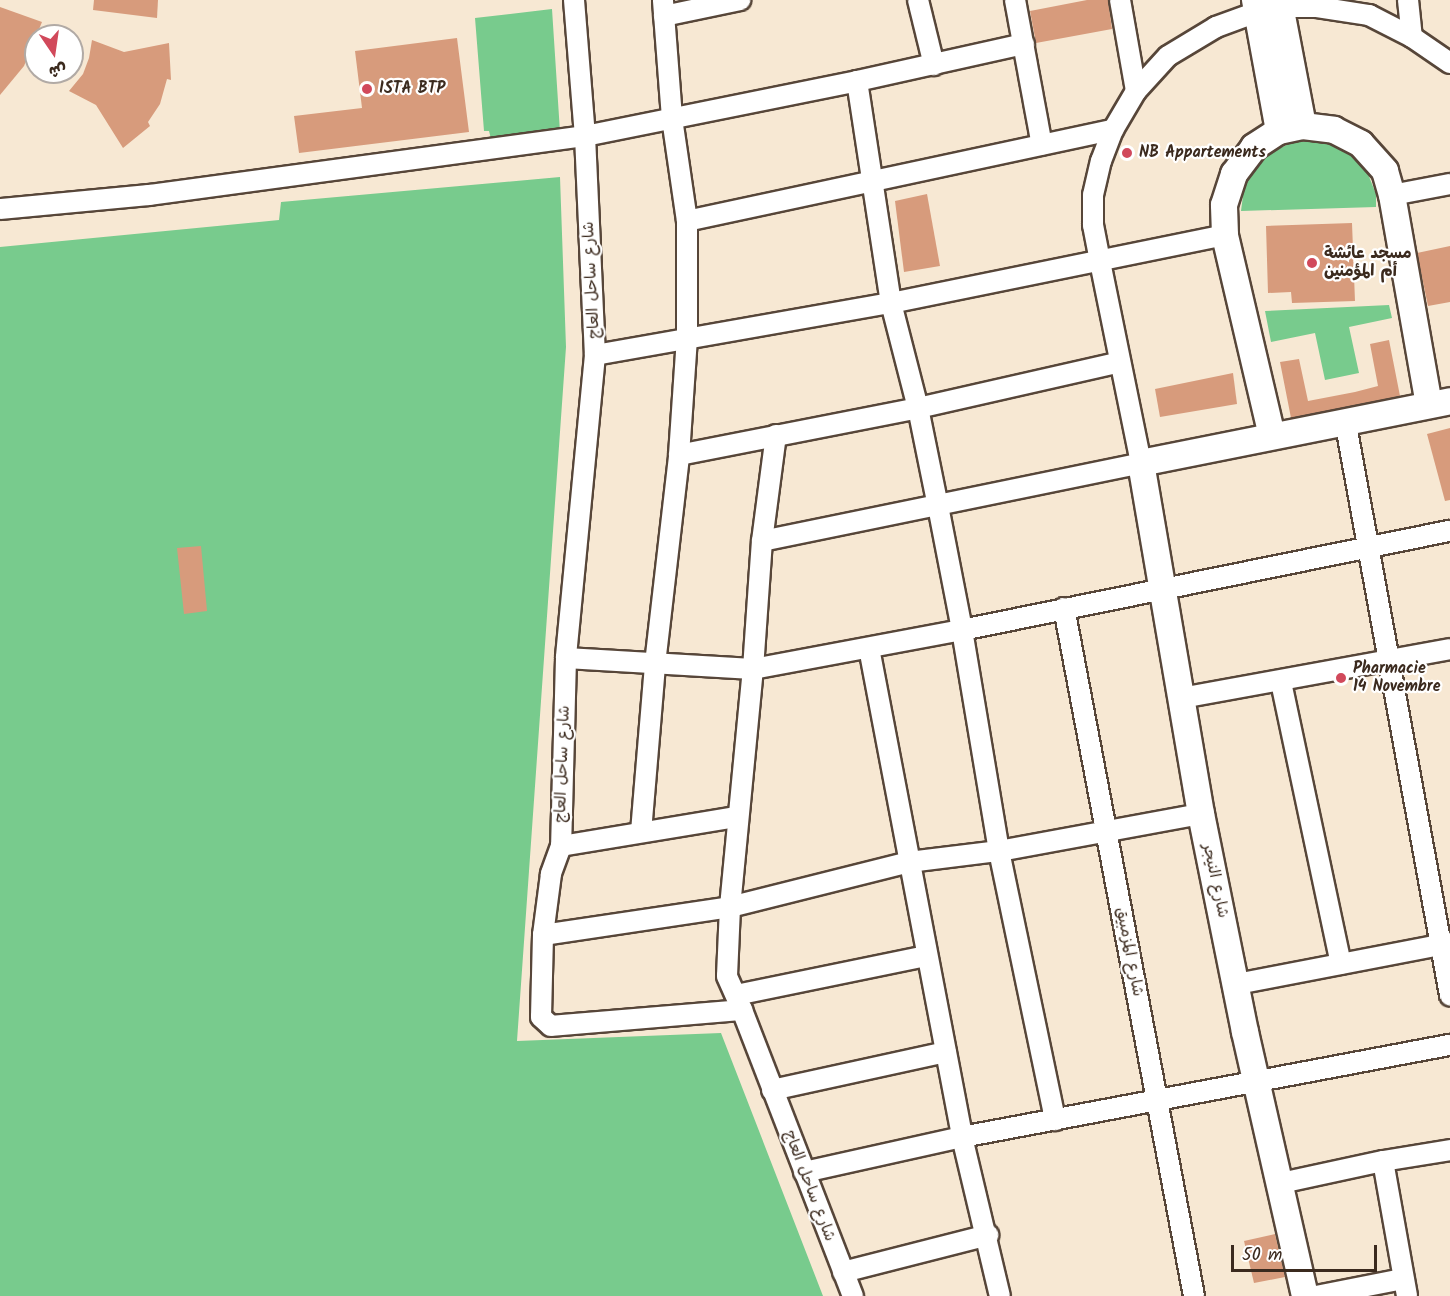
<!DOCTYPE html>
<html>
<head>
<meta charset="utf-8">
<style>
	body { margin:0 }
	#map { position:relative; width:1450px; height:1296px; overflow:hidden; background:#f7e8d3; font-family:Kalam,"Playpen Sans Arabic",sans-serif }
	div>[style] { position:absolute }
	.green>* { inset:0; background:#78cb8d }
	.building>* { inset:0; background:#d79b7c }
	.roads { filter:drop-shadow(2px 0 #574639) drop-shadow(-2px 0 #574639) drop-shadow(0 2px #574639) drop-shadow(0 -2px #574639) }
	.minor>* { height:20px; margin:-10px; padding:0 10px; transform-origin:10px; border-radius:10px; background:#fff }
	.tertiary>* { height:26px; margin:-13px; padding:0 13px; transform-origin:13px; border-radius:13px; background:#fff }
	.dots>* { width:16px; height:16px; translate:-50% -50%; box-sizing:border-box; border:3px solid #fff; border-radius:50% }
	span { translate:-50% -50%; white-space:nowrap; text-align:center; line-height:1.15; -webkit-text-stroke:4.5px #fff; paint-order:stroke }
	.poi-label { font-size:16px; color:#3b2a1e; font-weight:700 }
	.left { translate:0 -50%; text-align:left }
	.street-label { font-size:16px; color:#3b2a1e }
	.north { position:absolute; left:24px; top:24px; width:60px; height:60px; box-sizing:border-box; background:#fff; border:2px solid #b1aaa5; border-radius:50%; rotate:167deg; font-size:16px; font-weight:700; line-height:24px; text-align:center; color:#3b2a1e }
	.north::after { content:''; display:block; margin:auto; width:21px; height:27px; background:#d1495b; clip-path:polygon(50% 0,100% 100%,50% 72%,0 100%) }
	.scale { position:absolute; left:1231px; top:1245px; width:146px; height:27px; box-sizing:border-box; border:3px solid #3b2a1e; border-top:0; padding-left:8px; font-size:18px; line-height:21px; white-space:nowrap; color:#3b2a1e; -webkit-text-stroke:4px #fff; paint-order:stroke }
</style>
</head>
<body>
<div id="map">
	<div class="green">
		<div style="clip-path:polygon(552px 9px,560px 132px,491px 139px,489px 131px,484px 131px,475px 18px)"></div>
		<div style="clip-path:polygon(1315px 141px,1336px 146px,1354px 157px,1368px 174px,1376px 194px,1376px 207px,1241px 211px,1244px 188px,1255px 168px,1272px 152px,1293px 142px)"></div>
		<div style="clip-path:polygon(560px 177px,566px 347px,517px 1041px,721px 1033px,823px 1296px,0 1296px,0 247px,279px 220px,281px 202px)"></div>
		<div style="clip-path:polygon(1389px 305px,1392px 318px,1349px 327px,1359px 373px,1325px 380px,1315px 333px,1271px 342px,1265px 311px)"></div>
	</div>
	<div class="building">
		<div style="clip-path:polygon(94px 0,158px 0,157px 18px,93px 10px)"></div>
		<div style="clip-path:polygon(1087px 0,1108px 0,1112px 29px,1036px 43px,1030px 11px)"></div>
		<div style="clip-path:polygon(0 7px,42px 22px,24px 66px,0 95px)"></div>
		<div style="clip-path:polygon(457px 38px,469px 132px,299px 153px,294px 116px,362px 108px,355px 51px)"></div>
		<div style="clip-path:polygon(92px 40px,124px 52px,169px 43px,171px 80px,167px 79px,160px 104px,148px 122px,150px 126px,123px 148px,96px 105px,69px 91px,83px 74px,89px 58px)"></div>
		<div style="clip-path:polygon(927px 194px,940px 266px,904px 272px,895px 201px)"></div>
		<div style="clip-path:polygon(1352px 223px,1355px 301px,1292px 303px,1291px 292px,1268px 293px,1266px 226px)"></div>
		<div style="clip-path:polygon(1450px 246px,1450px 302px,1428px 306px,1417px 253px)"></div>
		<div style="clip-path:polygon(1389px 340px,1400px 396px,1291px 418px,1280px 362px,1299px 359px,1308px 401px,1355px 392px,1378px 386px,1370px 344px)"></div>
		<div style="clip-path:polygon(1233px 373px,1237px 404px,1160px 417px,1155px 389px)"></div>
		<div style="clip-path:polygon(1450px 428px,1450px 500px,1445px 501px,1427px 434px)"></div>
		<div style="clip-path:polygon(201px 546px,207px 611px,184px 614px,177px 548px)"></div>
		<div style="clip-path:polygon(1275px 1234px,1285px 1277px,1254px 1283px,1244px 1241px)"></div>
	</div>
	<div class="roads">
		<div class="minor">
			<div style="left:574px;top:0;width:136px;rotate:85.4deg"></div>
			<div style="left:585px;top:136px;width:219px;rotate:87.4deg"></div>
			<div style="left:595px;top:355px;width:304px;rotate:95.5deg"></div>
			<div style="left:566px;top:658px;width:188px;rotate:91.5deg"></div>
			<div style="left:561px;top:846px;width:30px;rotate:110deg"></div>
			<div style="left:551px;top:874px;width:62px;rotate:97.5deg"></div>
			<div style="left:543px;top:935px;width:82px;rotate:91.4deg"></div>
			<div style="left:541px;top:1017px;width:13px;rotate:42deg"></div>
			<div style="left:551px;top:1026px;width:192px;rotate:-4.8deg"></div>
			<div style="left:742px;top:1010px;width:307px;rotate:68.8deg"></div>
			<div style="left:918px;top:0;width:67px;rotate:76.2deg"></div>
			<div style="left:1015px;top:0;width:147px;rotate:79.5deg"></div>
			<div style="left:1120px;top:0;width:92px;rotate:80deg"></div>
			<div style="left:1408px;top:0;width:37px;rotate:84deg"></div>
			<div style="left:664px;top:16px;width:78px;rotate:-11.9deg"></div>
			<div style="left:857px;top:81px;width:225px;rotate:81.3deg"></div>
			<div style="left:891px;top:303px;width:108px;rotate:75.6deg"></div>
			<div style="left:918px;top:408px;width:100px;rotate:78.5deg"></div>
			<div style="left:938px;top:506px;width:126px;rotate:79deg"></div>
			<div style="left:962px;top:630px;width:224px;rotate:80.5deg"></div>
			<div style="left:999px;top:851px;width:275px;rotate:78.2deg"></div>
			<div style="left:1392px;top:195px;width:59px;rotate:-10.7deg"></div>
			<div style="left:0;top:209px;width:150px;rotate:-5.4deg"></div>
			<div style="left:149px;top:195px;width:440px;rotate:-7.7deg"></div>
			<div style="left:585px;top:136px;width:278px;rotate:-11.4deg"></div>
			<div style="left:857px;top:81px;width:171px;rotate:-12.5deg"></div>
			<div style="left:687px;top:221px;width:436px;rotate:-12.1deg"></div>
			<div style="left:595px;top:355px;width:301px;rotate:-10deg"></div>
			<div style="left:891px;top:303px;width:341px;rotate:-11.5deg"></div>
			<div style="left:1345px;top:420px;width:585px;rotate:79.65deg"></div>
			<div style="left:679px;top:455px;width:244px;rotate:-11.1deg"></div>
			<div style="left:918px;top:408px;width:207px;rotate:-12.8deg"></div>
			<div style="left:762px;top:541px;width:387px;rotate:-11.6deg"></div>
			<div style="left:1141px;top:463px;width:206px;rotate:-101.5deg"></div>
			<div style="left:1100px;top:261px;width:37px;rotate:-101deg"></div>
			<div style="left:1093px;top:225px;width:30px;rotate:-90deg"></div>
			<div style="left:1093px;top:195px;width:35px;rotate:-77deg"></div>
			<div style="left:1101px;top:161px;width:33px;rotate:-69deg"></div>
			<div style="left:1113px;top:130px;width:45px;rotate:-59.5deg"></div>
			<div style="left:1136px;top:91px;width:47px;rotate:-47.6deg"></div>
			<div style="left:1168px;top:56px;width:56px;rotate:-31.1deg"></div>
			<div style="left:1216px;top:27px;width:44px;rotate:-20.1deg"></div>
			<div style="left:1257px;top:12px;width:25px;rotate:-12deg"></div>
			<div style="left:1281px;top:7px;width:36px"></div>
			<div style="left:1317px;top:7px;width:53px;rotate:8.7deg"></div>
			<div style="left:1369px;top:15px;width:48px;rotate:27.1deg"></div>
			<div style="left:1412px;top:37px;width:46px;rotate:34.4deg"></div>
			<div style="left:1064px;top:608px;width:700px;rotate:79.3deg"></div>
			<div style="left:869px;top:648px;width:498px;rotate:79.2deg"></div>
			<div style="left:962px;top:1137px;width:163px;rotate:76.6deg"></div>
			<div style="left:566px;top:658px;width:187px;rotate:3.4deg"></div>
			<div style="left:753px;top:669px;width:213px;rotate:-10.6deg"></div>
			<div style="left:962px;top:630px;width:498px;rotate:-11.5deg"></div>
			<div style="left:1281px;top:682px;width:288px;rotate:78deg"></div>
			<div style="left:1181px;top:698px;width:273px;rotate:-10.3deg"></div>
			<div style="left:641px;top:832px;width:169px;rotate:-85.2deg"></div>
			<div style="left:655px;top:664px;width:210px;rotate:-83.4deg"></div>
			<div style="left:679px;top:455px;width:117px;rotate:-86.1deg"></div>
			<div style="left:687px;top:338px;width:117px;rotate:-90deg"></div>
			<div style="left:687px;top:221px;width:104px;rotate:-98.3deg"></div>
			<div style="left:672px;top:118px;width:118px;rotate:-94.4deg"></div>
			<div style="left:561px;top:846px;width:178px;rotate:-9.4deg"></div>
			<div style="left:543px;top:935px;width:189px;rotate:-8.5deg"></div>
			<div style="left:730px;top:907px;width:185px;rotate:-14.1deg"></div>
			<div style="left:909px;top:862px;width:91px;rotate:-7deg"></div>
			<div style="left:999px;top:851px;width:205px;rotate:-10.4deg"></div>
			<div style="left:1237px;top:984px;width:217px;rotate:-10.9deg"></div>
			<div style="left:736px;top:995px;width:194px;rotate:-11.6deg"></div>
			<div style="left:742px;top:1010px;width:37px;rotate:-114deg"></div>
			<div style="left:727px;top:976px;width:69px;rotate:-87.5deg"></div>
			<div style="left:730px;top:907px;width:239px;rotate:-84.5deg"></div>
			<div style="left:753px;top:669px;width:128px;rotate:-86deg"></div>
			<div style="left:762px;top:541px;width:107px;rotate:-82.5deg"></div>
			<div style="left:772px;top:1090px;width:178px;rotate:-12.3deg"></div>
			<div style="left:1383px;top:1161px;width:137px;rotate:79.9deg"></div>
			<div style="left:804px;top:1172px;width:162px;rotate:-12.5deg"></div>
			<div style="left:962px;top:1137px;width:497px;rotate:-10.7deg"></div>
			<div style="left:1281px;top:1183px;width:104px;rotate:-12.2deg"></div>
			<div style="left:1383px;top:1161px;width:68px;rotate:-9.3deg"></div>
			<div style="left:843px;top:1272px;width:150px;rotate:-14.3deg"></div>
			<div style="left:1316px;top:1296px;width:89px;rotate:-11.1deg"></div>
		</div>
		<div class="tertiary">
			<div style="left:1255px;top:0;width:133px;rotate:79.6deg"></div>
			<div style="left:1279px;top:0;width:128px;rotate:79.2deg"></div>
			<div style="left:1272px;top:436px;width:206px;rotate:-103.2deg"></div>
			<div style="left:1225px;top:235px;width:30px;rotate:-92deg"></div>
			<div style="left:1224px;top:205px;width:33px;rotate:-72deg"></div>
			<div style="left:1234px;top:174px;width:34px;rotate:-53deg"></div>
			<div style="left:1254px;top:147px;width:30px;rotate:-33deg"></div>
			<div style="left:1279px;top:131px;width:25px;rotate:-12deg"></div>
			<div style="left:1303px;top:126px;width:31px;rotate:7deg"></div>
			<div style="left:1334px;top:130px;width:30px;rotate:27deg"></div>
			<div style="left:1361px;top:144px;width:36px;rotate:48deg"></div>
			<div style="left:1385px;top:171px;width:25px;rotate:74deg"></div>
			<div style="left:1392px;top:195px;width:213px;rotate:80deg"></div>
			<div style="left:1305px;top:1296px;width:271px;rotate:-102.8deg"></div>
			<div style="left:1245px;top:1032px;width:222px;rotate:-101.4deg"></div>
			<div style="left:1201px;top:814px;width:356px;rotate:-99.7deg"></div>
			<div style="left:1141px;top:463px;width:315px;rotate:-11.3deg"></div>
		</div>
	</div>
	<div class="dots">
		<div style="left:367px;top:89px;background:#d1495b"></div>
		<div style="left:1127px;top:153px;background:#d1495b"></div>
		<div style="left:1312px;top:263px;background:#d1495b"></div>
		<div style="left:1341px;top:678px;background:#d1495b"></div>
	</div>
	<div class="poi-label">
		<span class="left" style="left:379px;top:89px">ISTA BTP</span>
		<span class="left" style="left:1139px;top:153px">NB Appartements</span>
		<span class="left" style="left:1324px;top:263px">مسجد عائشة<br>أم المؤمنين</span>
		<span class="left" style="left:1353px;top:678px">Pharmacie<br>14 Novembre</span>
	</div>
	<div class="street-label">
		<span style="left:592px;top:280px;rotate:-93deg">شارع ساحل العاج</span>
		<span style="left:563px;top:764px;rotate:-88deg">شارع ساحل العاج</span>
		<span style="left:1215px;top:881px;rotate:78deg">شارع النيجر</span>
		<span style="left:1129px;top:952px;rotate:79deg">شارع المزمبيق</span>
		<span style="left:809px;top:1186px;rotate:69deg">شارع ساحل العاج</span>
	</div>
	<div class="north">ش</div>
	<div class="scale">50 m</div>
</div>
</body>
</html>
